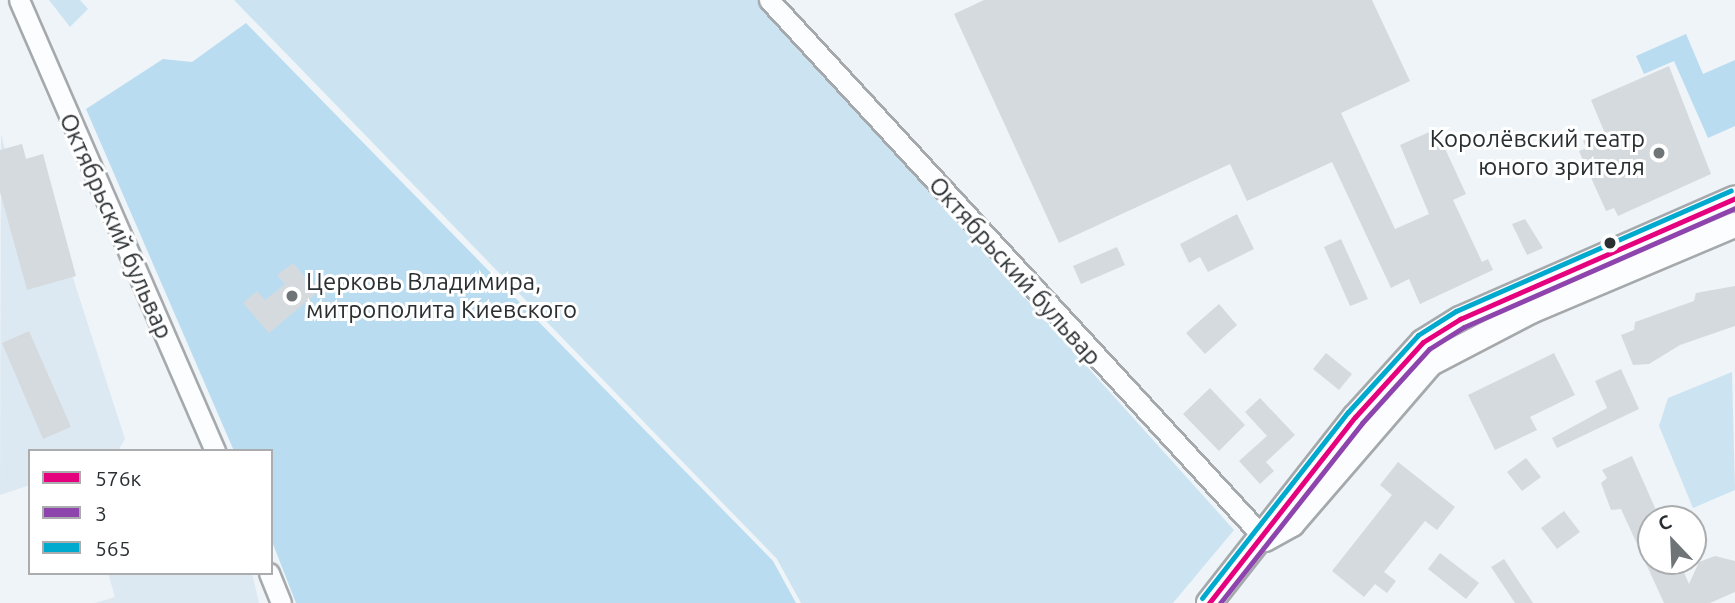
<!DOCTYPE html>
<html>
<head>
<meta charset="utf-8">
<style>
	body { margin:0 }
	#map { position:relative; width:1735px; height:603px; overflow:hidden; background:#eef4f8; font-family:Ubuntu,sans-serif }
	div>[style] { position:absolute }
	.built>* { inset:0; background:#dde9f2 }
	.green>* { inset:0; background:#cce4f1 }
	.forest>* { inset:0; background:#b9dcf1 }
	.building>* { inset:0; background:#d5dade }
	.roads { filter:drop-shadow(2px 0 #a5a9ac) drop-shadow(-2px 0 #a5a9ac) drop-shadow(0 2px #a5a9ac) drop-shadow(0 -2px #a5a9ac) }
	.minor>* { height:19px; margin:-9.5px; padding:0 9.5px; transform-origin:9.5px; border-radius:9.5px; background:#fcfdfe }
	.major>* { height:24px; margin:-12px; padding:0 12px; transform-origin:12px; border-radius:12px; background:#fcfdfe }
	.bus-1>* { height:5px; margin:-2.5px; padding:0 2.5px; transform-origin:2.5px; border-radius:2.5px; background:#e5007d }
	.bus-2>* { height:5px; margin:-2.5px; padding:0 2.5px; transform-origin:2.5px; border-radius:2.5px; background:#8e44ad }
	.bus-3>* { height:5px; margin:-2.5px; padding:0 2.5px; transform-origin:2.5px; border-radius:2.5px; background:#00a9ce }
	.dots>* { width:19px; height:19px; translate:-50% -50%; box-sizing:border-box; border:4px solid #fff; border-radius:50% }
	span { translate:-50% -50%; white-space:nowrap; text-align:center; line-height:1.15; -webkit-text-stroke:6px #fff; paint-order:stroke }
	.poi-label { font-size:24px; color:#2a2f32 }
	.right { translate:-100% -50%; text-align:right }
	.left { translate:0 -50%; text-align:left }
	.street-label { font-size:24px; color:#2a2f32 }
	.legend { position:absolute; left:28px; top:449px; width:245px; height:126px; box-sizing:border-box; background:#fff; border:2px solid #aaacad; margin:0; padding:9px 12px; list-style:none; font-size:21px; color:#2a2f32 }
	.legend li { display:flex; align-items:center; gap:14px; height:35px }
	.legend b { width:35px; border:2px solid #aaacad }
	.north { position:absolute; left:1637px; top:505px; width:70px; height:70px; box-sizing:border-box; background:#fff; border:2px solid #aaacad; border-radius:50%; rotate:337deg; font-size:19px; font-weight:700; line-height:28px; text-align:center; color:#2a2f32 }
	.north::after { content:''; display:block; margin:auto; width:24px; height:32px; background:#6f7477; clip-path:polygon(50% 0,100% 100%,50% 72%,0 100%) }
</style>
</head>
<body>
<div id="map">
	<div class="built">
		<div style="clip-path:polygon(1px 134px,5px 149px,22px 144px,26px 159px,43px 154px,73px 278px,125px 439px,118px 451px,30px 451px,30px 485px,0 495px)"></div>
		<div style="clip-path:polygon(108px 573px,252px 573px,259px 603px,95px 603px,115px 597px)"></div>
	</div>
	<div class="green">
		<div style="clip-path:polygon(49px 0,80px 0,88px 9px,70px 27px)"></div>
		<div style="clip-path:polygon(234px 0,757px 0,1234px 530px,1173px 603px,801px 603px,777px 559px)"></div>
		<div style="clip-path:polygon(1732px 372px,1735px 490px,1693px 508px,1659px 426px,1668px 398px)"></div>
	</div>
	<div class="forest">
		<div style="clip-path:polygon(246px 23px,773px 561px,796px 603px,296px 603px,271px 539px,271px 451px,234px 451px,86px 109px,163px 59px,192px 62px)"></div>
		<div style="clip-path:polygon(1686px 34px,1703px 74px,1735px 60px,1735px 126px,1708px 138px,1674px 61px,1644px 74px,1636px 56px)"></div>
	</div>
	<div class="building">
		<div style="clip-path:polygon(984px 0,1372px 0,1410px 81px,1341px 113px,1395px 229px,1429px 214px,1400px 145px,1436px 129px,1466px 194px,1453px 200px,1482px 262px,1488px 259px,1493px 270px,1420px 304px,1409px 279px,1391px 288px,1332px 162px,1247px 201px,1230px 164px,1059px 243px,954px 14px)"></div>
		<div style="clip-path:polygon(1669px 66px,1711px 174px,1618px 216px,1614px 208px,1606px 211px,1579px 151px,1587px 148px,1583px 141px,1604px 131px,1591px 100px)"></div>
		<div style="clip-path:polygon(22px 144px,26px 159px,43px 154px,76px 276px,27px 290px,0 192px,0 150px)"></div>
		<div style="clip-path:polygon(1237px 214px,1254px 249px,1208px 272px,1200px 257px,1189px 263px,1180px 244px)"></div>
		<div style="clip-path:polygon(1525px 219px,1543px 248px,1527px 255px,1512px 224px)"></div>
		<div style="clip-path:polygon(1341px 239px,1368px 299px,1350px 306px,1324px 247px)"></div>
		<div style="clip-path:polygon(1117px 247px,1125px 265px,1081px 284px,1073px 266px)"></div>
		<div style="clip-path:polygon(293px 263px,318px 292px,269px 333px,243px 303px,257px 291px,265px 300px,285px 284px,277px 275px)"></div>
		<div style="clip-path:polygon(1735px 286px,1735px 326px,1680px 345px,1649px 364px,1633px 365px,1621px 335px,1634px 330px,1635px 322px,1694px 301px,1696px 293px)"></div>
		<div style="clip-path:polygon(1219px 304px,1237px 325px,1205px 354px,1186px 333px)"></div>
		<div style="clip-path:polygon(29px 331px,71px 427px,43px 439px,2px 343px)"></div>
		<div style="clip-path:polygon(1326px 353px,1352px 374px,1339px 390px,1313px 369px)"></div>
		<div style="clip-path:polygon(1554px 353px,1575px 395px,1530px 417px,1537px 430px,1495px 450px,1468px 395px)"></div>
		<div style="clip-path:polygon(1621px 369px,1639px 409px,1557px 448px,1552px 438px,1607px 408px,1595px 381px)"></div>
		<div style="clip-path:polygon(1210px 388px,1245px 425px,1219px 451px,1183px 414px)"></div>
		<div style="clip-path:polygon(1260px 398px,1295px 435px,1266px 462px,1274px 471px,1260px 484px,1239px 461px,1267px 436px,1245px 412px)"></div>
		<div style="clip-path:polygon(1632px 456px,1660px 519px,1651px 519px,1651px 561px,1679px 561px,1689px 584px,1699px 562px,1715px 556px,1735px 561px,1735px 592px,1710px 603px,1664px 603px,1621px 509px,1611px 510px,1601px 483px,1607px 478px,1602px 470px)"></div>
		<div style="clip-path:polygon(1526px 458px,1541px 477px,1522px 491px,1507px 472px)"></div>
		<div style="clip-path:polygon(1398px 462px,1455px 507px,1437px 530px,1425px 521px,1384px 572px,1396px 581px,1387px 593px,1375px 584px,1364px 597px,1332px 571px,1392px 495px,1380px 485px)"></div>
		<div style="clip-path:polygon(1564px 511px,1580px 532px,1557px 549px,1541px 528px)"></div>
		<div style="clip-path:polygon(1440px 553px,1479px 583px,1466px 599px,1428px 569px)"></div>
		<div style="clip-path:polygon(1504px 559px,1533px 603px,1515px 603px,1491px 567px)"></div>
	</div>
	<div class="roads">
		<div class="minor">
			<div style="left:19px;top:0;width:492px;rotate:66.5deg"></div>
			<div style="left:769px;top:0;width:732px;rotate:47.38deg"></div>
			<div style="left:269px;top:573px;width:32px;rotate:68deg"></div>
		</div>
		<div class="major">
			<div style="left:1265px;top:539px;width:31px;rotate:-29deg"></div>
			<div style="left:1292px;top:524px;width:213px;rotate:-49.2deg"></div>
			<div style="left:1431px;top:363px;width:113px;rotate:-27.5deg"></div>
			<div style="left:1531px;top:311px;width:221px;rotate:-22.9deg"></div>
			<div style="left:1209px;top:603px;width:236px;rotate:-51.9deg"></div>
			<div style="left:1355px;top:417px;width:101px;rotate:-47.8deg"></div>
			<div style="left:1423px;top:342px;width:44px;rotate:-31.9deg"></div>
			<div style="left:1460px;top:319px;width:300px;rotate:-23.7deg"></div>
		</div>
	</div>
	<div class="bus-1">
		<div style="left:1209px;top:603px;width:236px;rotate:-51.9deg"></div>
		<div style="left:1355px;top:417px;width:101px;rotate:-47.8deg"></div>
		<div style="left:1423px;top:342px;width:44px;rotate:-31.9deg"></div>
		<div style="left:1460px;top:319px;width:300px;rotate:-23.7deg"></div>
	</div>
	<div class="bus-2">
		<div style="left:1220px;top:603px;width:229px;rotate:-51.7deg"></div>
		<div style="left:1362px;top:423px;width:100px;rotate:-47.8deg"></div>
		<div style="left:1429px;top:349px;width:41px;rotate:-32.2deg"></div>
		<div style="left:1464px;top:327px;width:296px;rotate:-23.7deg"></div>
	</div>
	<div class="bus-3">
		<div style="left:1202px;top:598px;width:236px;rotate:-51.9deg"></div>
		<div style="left:1348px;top:412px;width:104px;rotate:-47.7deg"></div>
		<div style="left:1418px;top:335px;width:45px;rotate:-32.3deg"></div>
		<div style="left:1456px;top:311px;width:300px;rotate:-23.7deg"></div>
	</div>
	<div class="dots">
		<div style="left:1659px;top:153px;background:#6f7477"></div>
		<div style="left:1610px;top:243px;background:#2a2f32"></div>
		<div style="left:292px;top:296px;background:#6f7477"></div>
	</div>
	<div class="poi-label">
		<span class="right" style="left:1645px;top:153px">Королёвский театр<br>юного зрителя</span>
		<span class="left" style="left:306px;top:296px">Церковь Владимира,<br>митрополита Киевского</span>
	</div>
	<div class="street-label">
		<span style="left:116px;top:226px;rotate:66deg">Октябрьский бульвар</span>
		<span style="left:1015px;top:271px;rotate:48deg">Октябрьский бульвар</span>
	</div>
	<ul class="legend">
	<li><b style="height:9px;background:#e5007d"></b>576к</li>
	<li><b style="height:9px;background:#8e44ad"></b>3</li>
	<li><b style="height:9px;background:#00a9ce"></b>565</li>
	</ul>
	<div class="north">С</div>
</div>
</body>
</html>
